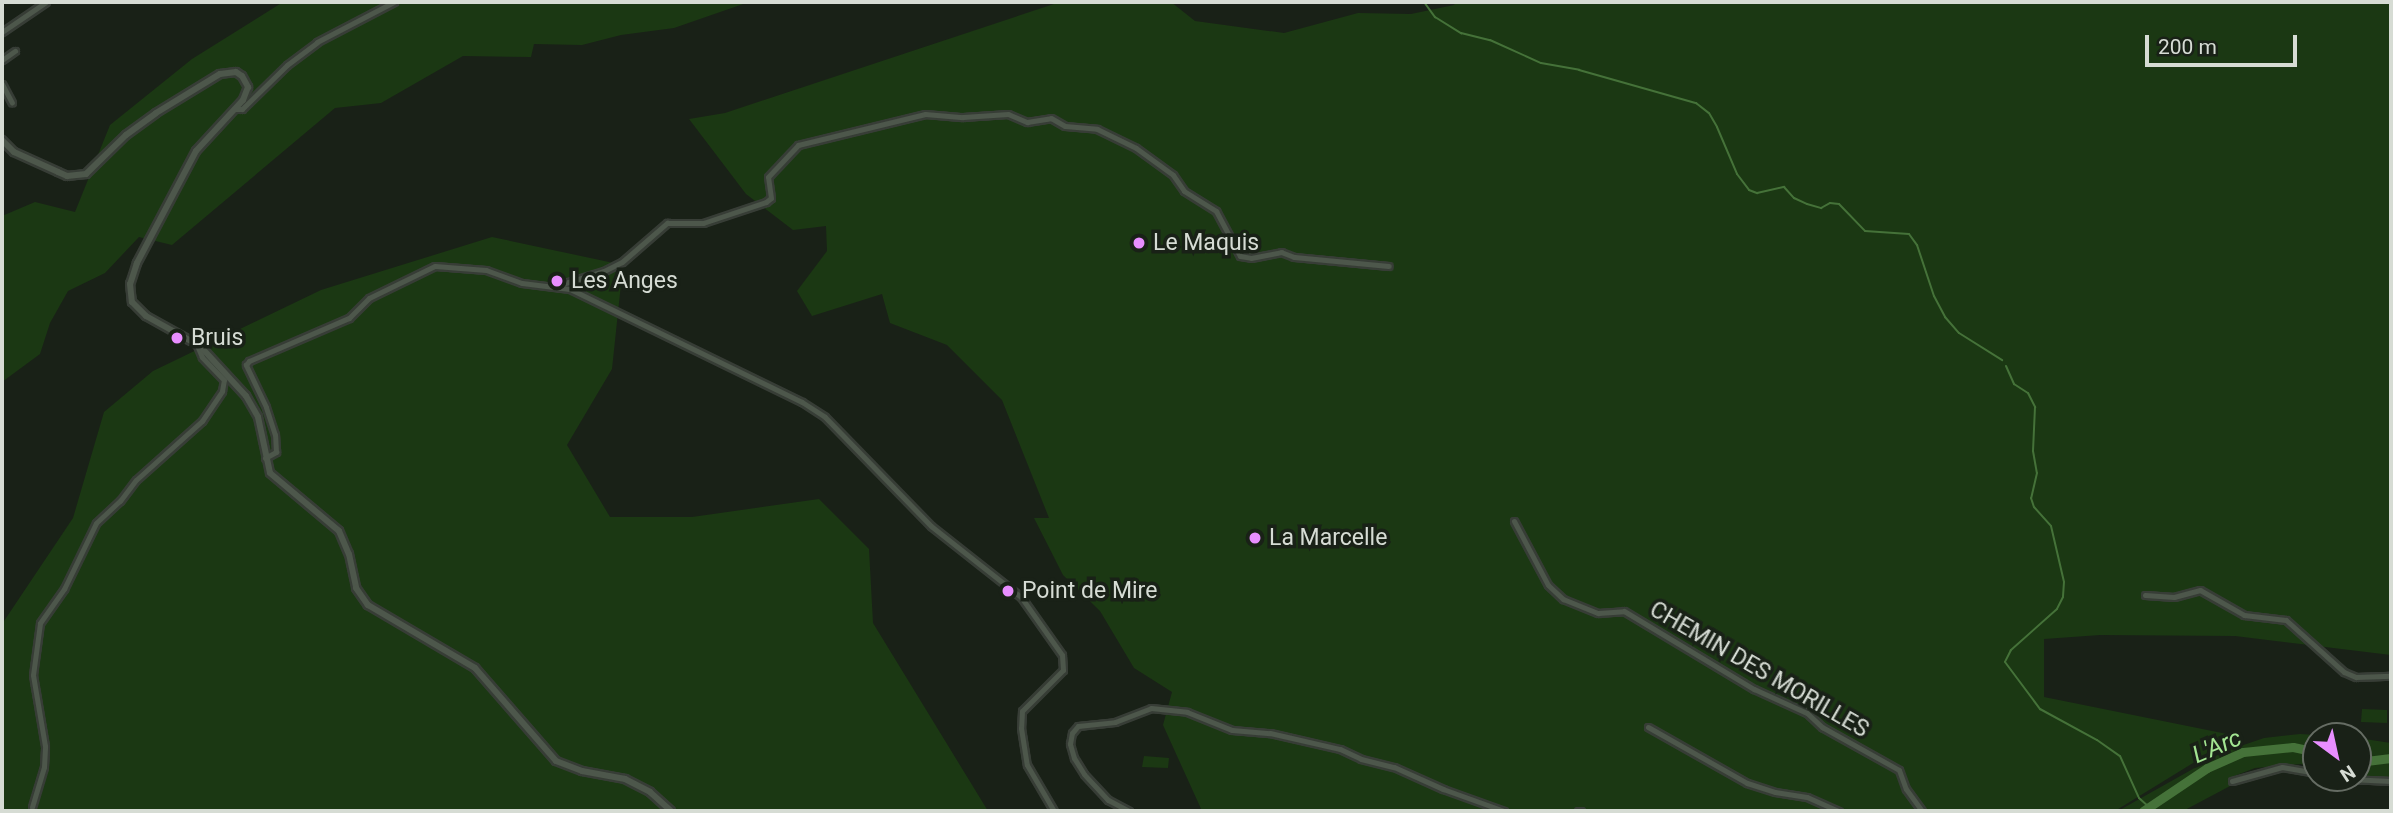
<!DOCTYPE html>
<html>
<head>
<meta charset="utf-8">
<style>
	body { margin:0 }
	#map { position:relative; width:2393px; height:813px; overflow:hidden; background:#192117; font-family:Roboto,sans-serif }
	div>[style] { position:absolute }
	.green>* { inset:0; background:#1b3813 }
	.stream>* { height:2px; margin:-1px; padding:0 1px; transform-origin:1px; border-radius:1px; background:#457239 }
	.river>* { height:9px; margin:-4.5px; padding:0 4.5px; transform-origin:4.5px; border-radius:4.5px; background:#457239 }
	.roads { filter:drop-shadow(2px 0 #373d36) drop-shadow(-2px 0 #373d36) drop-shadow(0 2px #373d36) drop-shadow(0 -2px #373d36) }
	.minor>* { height:5px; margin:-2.5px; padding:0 2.5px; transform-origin:2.5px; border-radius:2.5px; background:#4d574b }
	.tertiary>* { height:6px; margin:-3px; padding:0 3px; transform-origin:3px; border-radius:3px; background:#4d574b }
	.dots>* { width:19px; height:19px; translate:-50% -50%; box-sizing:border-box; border:4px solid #192117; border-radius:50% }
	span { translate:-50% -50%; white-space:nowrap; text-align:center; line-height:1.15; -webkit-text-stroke:7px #192117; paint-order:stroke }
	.poi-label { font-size:23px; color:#d6dcd4 }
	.left { translate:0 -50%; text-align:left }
	.street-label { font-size:23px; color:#d6dcd4 }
	.water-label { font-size:24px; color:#a3e592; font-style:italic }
	.frame { position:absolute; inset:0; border:4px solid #d6dcd4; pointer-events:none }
	.north { position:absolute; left:2302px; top:722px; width:70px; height:70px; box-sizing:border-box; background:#192117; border:2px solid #656c63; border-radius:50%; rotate:147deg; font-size:19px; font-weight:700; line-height:28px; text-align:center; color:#d6dcd4 }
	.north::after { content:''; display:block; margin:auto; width:24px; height:32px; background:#e88eff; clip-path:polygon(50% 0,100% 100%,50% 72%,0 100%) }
	.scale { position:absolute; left:2145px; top:35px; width:152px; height:32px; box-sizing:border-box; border:4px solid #d6dcd4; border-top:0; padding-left:9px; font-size:21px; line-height:24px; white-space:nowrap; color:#d6dcd4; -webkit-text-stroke:5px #192117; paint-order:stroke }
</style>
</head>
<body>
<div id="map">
	<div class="green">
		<div style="clip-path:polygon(283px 2px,749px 2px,674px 28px,621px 35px,582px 45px,534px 44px,531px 57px,463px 56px,381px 103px,335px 108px,172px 245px,139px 237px,105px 273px,68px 291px,50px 323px,40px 354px,2px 382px,2px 216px,35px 202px,75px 212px,110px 125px,192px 59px)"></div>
		<div style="clip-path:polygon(1060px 2px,1171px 2px,1195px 21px,1284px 33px,1358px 13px,1411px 14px,1454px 5px,1456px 2px,2391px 2px,2391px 655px,2235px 636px,2100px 635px,2044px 639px,2044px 697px,2237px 736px,2115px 811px,1202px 811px,1163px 725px,1172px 692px,1134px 668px,1100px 611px,1063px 575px,1034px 518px,1049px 518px,1002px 400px,947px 345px,890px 323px,882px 294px,812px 316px,797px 291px,827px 251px,826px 226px,793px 230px,746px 194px,689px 119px,725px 113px)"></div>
		<div style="clip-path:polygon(492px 237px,623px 265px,612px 369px,567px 445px,610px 517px,692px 517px,819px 499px,869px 549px,873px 623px,988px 811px,2px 811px,2px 624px,73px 518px,104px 412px,153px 371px,321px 290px)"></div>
		<div style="clip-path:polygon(2362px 709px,2387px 710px,2387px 723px,2361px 722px)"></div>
		<div style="clip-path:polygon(2300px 734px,2333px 736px,2316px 736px,2316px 769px,2301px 764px,2255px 768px,2229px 778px,2232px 785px,2183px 811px,2118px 811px,2223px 752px,2264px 738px)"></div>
		<div style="clip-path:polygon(2358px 738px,2391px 743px,2391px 778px,2358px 776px)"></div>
		<div style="clip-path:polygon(1144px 756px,1169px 758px,1168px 768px,1142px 767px)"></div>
	</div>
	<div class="stream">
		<div style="left:1424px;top:2px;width:19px;rotate:54deg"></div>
		<div style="left:1435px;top:17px;width:31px;rotate:32deg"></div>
		<div style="left:1461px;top:33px;width:30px;rotate:14deg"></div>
		<div style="left:1490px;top:40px;width:56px;rotate:24.3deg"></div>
		<div style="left:1541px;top:63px;width:39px;rotate:10deg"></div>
		<div style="left:1579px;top:70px;width:122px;rotate:15.8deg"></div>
		<div style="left:1696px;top:103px;width:16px;rotate:38deg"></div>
		<div style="left:1709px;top:113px;width:16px;rotate:60deg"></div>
		<div style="left:1717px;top:127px;width:51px;rotate:66.9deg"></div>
		<div style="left:1737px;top:174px;width:20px;rotate:53deg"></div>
		<div style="left:1749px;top:190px;width:9px;rotate:21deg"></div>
		<div style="left:1757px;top:193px;width:28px;rotate:-13deg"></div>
		<div style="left:1784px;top:187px;width:15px;rotate:48deg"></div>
		<div style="left:1794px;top:198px;width:14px;rotate:25deg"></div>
		<div style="left:1807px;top:204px;width:15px;rotate:16deg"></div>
		<div style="left:1821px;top:208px;width:10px;rotate:-29deg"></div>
		<div style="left:1830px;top:203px;width:9px;rotate:6deg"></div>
		<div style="left:1839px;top:204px;width:37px;rotate:46deg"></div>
		<div style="left:1865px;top:231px;width:44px;rotate:3.9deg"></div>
		<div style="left:1909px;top:234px;width:14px;rotate:54deg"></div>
		<div style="left:1917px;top:245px;width:54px;rotate:71.6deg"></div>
		<div style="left:1934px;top:296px;width:24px;rotate:62deg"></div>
		<div style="left:1945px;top:317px;width:21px;rotate:49deg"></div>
		<div style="left:1959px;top:333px;width:51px;rotate:32.1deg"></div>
		<div style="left:2006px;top:366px;width:20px;rotate:66deg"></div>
		<div style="left:2014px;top:384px;width:17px;rotate:33deg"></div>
		<div style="left:2028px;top:393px;width:16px;rotate:63deg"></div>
		<div style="left:2035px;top:407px;width:44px;rotate:92.6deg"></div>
		<div style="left:2033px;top:451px;width:22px;rotate:80deg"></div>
		<div style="left:2037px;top:473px;width:26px;rotate:103deg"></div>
		<div style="left:2031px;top:498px;width:9px;rotate:72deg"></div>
		<div style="left:2034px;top:507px;width:25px;rotate:48deg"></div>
		<div style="left:2051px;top:526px;width:57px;rotate:76.9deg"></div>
		<div style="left:2064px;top:582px;width:15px;rotate:94deg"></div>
		<div style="left:2063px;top:597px;width:13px;rotate:117deg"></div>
		<div style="left:2057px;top:609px;width:62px;rotate:138.3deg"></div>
		<div style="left:2011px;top:650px;width:13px;rotate:117deg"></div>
		<div style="left:2005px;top:662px;width:59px;rotate:53.3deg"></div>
		<div style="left:2040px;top:709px;width:65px;rotate:28.5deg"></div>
		<div style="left:2097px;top:740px;width:28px;rotate:35deg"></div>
		<div style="left:2120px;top:756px;width:46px;rotate:65.7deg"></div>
		<div style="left:2139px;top:798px;width:13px;rotate:42deg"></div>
	</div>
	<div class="river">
		<div style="left:2358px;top:762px;width:33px;rotate:-7deg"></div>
		<div style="left:2143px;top:811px;width:77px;rotate:-33.9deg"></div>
		<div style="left:2207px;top:768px;width:39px;rotate:-24deg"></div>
		<div style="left:2243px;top:752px;width:50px;rotate:-5.7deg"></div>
		<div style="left:2293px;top:747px;width:24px;rotate:12deg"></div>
	</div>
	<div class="roads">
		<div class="minor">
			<div style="left:2px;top:32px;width:53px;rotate:-34.3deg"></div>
			<div style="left:2px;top:60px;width:16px;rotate:-35deg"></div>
			<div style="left:2px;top:84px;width:21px;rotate:62deg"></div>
			<div style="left:234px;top:109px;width:8px"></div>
			<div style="left:242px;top:109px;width:63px;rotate:-44.4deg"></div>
			<div style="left:287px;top:65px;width:38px;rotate:-37deg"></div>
			<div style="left:317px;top:42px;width:87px;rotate:-27.5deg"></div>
			<div style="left:560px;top:288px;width:4px;rotate:-63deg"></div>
			<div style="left:562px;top:284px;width:44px;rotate:-17.2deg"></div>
			<div style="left:604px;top:271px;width:20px;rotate:-27deg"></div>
			<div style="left:622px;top:262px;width:60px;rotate:-40.9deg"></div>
			<div style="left:667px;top:223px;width:36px"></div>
			<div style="left:703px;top:223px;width:66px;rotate:-18.4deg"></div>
			<div style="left:766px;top:202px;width:6px;rotate:-39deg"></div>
			<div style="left:771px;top:198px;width:21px;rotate:-98deg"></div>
			<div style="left:768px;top:177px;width:44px;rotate:-46.8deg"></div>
			<div style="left:798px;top:145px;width:131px;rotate:-13.7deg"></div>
			<div style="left:925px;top:114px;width:38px;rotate:5deg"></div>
			<div style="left:963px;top:117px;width:45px;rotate:-3.8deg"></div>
			<div style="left:1008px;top:114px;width:21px;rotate:23deg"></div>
			<div style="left:1027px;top:122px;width:24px;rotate:-9deg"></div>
			<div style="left:1051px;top:118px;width:16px;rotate:30deg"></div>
			<div style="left:1065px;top:126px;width:32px;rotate:5deg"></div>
			<div style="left:1097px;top:129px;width:43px;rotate:26deg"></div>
			<div style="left:1136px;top:148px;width:46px;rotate:36.1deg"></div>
			<div style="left:1173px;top:175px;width:19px;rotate:55deg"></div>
			<div style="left:1184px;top:191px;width:38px;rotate:32deg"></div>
			<div style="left:1216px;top:211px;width:51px;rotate:61.9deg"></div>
			<div style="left:1240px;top:256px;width:11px;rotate:10deg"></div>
			<div style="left:1251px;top:258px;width:31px;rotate:-11deg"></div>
			<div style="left:1281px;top:252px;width:14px;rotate:21deg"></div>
			<div style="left:1294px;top:257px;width:95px;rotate:5.4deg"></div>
			<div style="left:265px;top:458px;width:13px;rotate:-29deg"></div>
			<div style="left:276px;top:452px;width:17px;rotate:-93deg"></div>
			<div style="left:275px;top:435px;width:29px;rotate:-108deg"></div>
			<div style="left:266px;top:407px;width:47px;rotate:-115.5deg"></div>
			<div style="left:246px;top:365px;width:5px;rotate:-53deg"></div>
			<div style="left:249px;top:361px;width:109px;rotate:-23.3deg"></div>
			<div style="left:349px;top:318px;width:28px;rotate:-45deg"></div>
			<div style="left:369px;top:298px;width:73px;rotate:-25.9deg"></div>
			<div style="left:435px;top:266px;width:51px;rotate:4.5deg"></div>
			<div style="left:486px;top:270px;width:38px;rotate:20deg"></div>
			<div style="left:522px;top:283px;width:48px;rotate:7.1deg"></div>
			<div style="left:570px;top:289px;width:258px;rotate:26deg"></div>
			<div style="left:802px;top:402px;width:27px;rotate:33deg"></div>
			<div style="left:825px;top:417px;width:152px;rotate:45.8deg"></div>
			<div style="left:931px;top:526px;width:115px;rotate:38.3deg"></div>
			<div style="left:1021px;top:597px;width:71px;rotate:54.7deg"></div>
			<div style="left:1062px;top:655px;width:15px;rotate:86deg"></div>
			<div style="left:1063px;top:670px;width:58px;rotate:135deg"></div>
			<div style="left:1022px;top:711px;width:17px;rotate:93deg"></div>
			<div style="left:1021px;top:728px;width:37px;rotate:81deg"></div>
			<div style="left:1027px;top:765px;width:53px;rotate:59.6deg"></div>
			<div style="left:1514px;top:521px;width:72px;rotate:62deg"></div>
			<div style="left:1548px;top:585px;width:21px;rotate:43deg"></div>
			<div style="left:1563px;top:599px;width:38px;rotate:22deg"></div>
			<div style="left:1598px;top:613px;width:26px;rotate:-4deg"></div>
			<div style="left:1624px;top:611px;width:152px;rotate:31deg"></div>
			<div style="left:1754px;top:689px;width:58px;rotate:24.4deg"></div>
			<div style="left:1807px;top:713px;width:21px;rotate:43deg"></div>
			<div style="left:1822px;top:727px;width:88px;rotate:29.2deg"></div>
			<div style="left:1899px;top:770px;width:20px;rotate:70deg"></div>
			<div style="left:1906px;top:789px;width:27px;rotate:54deg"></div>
			<div style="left:2145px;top:595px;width:29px;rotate:4deg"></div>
			<div style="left:2174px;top:597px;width:27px;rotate:-15deg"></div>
			<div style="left:2200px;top:590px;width:51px;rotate:29.6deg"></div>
			<div style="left:2244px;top:615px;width:42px;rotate:6.8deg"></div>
			<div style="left:2286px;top:620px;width:78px;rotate:41.9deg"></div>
			<div style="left:2344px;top:672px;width:13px;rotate:23deg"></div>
			<div style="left:2356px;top:677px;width:35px;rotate:-2deg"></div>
			<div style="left:1648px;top:727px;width:114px;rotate:29.5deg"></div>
			<div style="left:1747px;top:783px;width:29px;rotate:18deg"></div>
			<div style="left:1775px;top:792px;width:32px;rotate:9deg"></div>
			<div style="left:1807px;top:797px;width:35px;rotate:24deg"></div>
			<div style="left:2327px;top:778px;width:64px;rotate:2.7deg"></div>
			<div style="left:2232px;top:781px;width:52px;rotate:-15.6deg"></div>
			<div style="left:2282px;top:767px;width:35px;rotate:10deg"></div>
			<div style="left:32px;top:807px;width:42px;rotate:-73.3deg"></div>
			<div style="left:44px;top:767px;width:21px;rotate:-87deg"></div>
			<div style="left:45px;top:746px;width:72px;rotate:-99.6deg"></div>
			<div style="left:33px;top:675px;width:52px;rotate:-82.3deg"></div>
			<div style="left:40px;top:623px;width:42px;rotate:-54.8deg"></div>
			<div style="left:64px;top:589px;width:73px;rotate:-64.1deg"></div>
			<div style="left:96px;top:523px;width:33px;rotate:-43deg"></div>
			<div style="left:120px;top:501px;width:26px;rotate:-53deg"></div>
			<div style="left:136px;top:480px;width:89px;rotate:-41.8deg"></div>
			<div style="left:202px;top:421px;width:36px;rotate:-56deg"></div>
			<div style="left:222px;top:391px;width:11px;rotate:-80deg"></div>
			<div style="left:224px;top:380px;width:32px;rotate:-134deg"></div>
			<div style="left:202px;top:357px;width:15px;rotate:-113deg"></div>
			<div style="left:1129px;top:811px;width:24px;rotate:-152deg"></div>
			<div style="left:1108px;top:800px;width:35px;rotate:-133deg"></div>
			<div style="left:1084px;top:774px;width:19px;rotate:-122deg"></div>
			<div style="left:1074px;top:758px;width:15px;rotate:-106deg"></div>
			<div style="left:1070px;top:744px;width:11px;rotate:-80deg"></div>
			<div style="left:1072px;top:733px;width:9px;rotate:-49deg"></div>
			<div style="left:1078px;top:726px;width:37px;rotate:-6deg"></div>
			<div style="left:1115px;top:722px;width:39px;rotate:-21deg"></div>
			<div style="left:1151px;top:708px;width:36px;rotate:6deg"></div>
			<div style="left:1187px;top:712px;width:48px;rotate:21.8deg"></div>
			<div style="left:1232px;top:730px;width:38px;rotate:5deg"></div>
			<div style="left:1270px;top:733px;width:72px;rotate:12.9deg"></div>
			<div style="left:1340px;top:749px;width:23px;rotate:25deg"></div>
			<div style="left:1361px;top:759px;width:34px;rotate:14deg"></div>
			<div style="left:1394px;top:767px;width:54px;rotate:24.2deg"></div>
			<div style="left:1443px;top:789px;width:65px;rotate:19.8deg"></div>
			<div style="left:1578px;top:811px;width:3px"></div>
		</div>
		<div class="tertiary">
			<div style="left:2px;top:140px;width:17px;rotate:45deg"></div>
			<div style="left:14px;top:152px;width:48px;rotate:24.4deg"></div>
			<div style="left:58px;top:172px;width:10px;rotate:24deg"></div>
			<div style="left:67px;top:176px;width:19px;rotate:-6deg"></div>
			<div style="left:86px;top:174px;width:56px;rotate:-44.3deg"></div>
			<div style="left:126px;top:135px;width:37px;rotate:-36deg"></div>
			<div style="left:156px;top:113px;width:75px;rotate:-31.4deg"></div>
			<div style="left:220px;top:74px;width:16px;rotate:-7deg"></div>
			<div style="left:236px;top:72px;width:7px;rotate:34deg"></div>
			<div style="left:242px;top:76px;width:13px;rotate:61deg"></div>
			<div style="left:248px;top:87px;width:14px;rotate:111deg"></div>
			<div style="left:243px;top:100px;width:69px;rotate:132.7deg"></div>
			<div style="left:196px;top:151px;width:127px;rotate:117.8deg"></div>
			<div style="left:137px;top:263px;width:22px;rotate:108deg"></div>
			<div style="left:130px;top:284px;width:18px;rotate:84deg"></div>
			<div style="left:132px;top:302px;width:20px;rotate:45deg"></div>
			<div style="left:146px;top:316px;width:62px;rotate:29.1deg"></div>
			<div style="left:200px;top:346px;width:68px;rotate:47.4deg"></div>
			<div style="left:246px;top:396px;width:24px;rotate:60deg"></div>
			<div style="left:258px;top:417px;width:57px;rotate:77.9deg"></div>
			<div style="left:270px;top:473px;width:90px;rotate:40deg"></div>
			<div style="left:339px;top:531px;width:25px;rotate:67deg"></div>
			<div style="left:349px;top:554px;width:35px;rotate:78deg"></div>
			<div style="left:356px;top:588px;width:21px;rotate:55deg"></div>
			<div style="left:368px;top:605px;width:124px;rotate:30.5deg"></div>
			<div style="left:475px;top:668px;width:123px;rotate:48.9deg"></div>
			<div style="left:556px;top:761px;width:28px;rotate:21deg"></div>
			<div style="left:582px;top:771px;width:44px;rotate:10.5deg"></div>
			<div style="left:625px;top:779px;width:28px;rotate:27deg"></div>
			<div style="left:650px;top:792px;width:28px;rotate:42deg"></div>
		</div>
	</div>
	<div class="dots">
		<div style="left:1139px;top:243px;background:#e88eff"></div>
		<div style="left:557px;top:281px;background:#e88eff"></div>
		<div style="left:177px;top:338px;background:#e88eff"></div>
		<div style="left:1255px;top:538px;background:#e88eff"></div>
		<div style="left:1008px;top:591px;background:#e88eff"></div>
	</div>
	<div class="poi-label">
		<span class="left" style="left:1153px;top:243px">Le Maquis</span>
		<span class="left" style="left:571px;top:281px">Les Anges</span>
		<span class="left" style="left:191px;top:338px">Bruis</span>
		<span class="left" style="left:1269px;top:538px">La Marcelle</span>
		<span class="left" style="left:1022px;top:591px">Point de Mire</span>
	</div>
	<div class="street-label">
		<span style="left:1759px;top:670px;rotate:30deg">CHEMIN DES MORILLES</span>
	</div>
	<div class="water-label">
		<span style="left:2217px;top:747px;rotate:-23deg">L'Arc</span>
	</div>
	<div class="frame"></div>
	<div class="north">N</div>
	<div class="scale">200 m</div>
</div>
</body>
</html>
